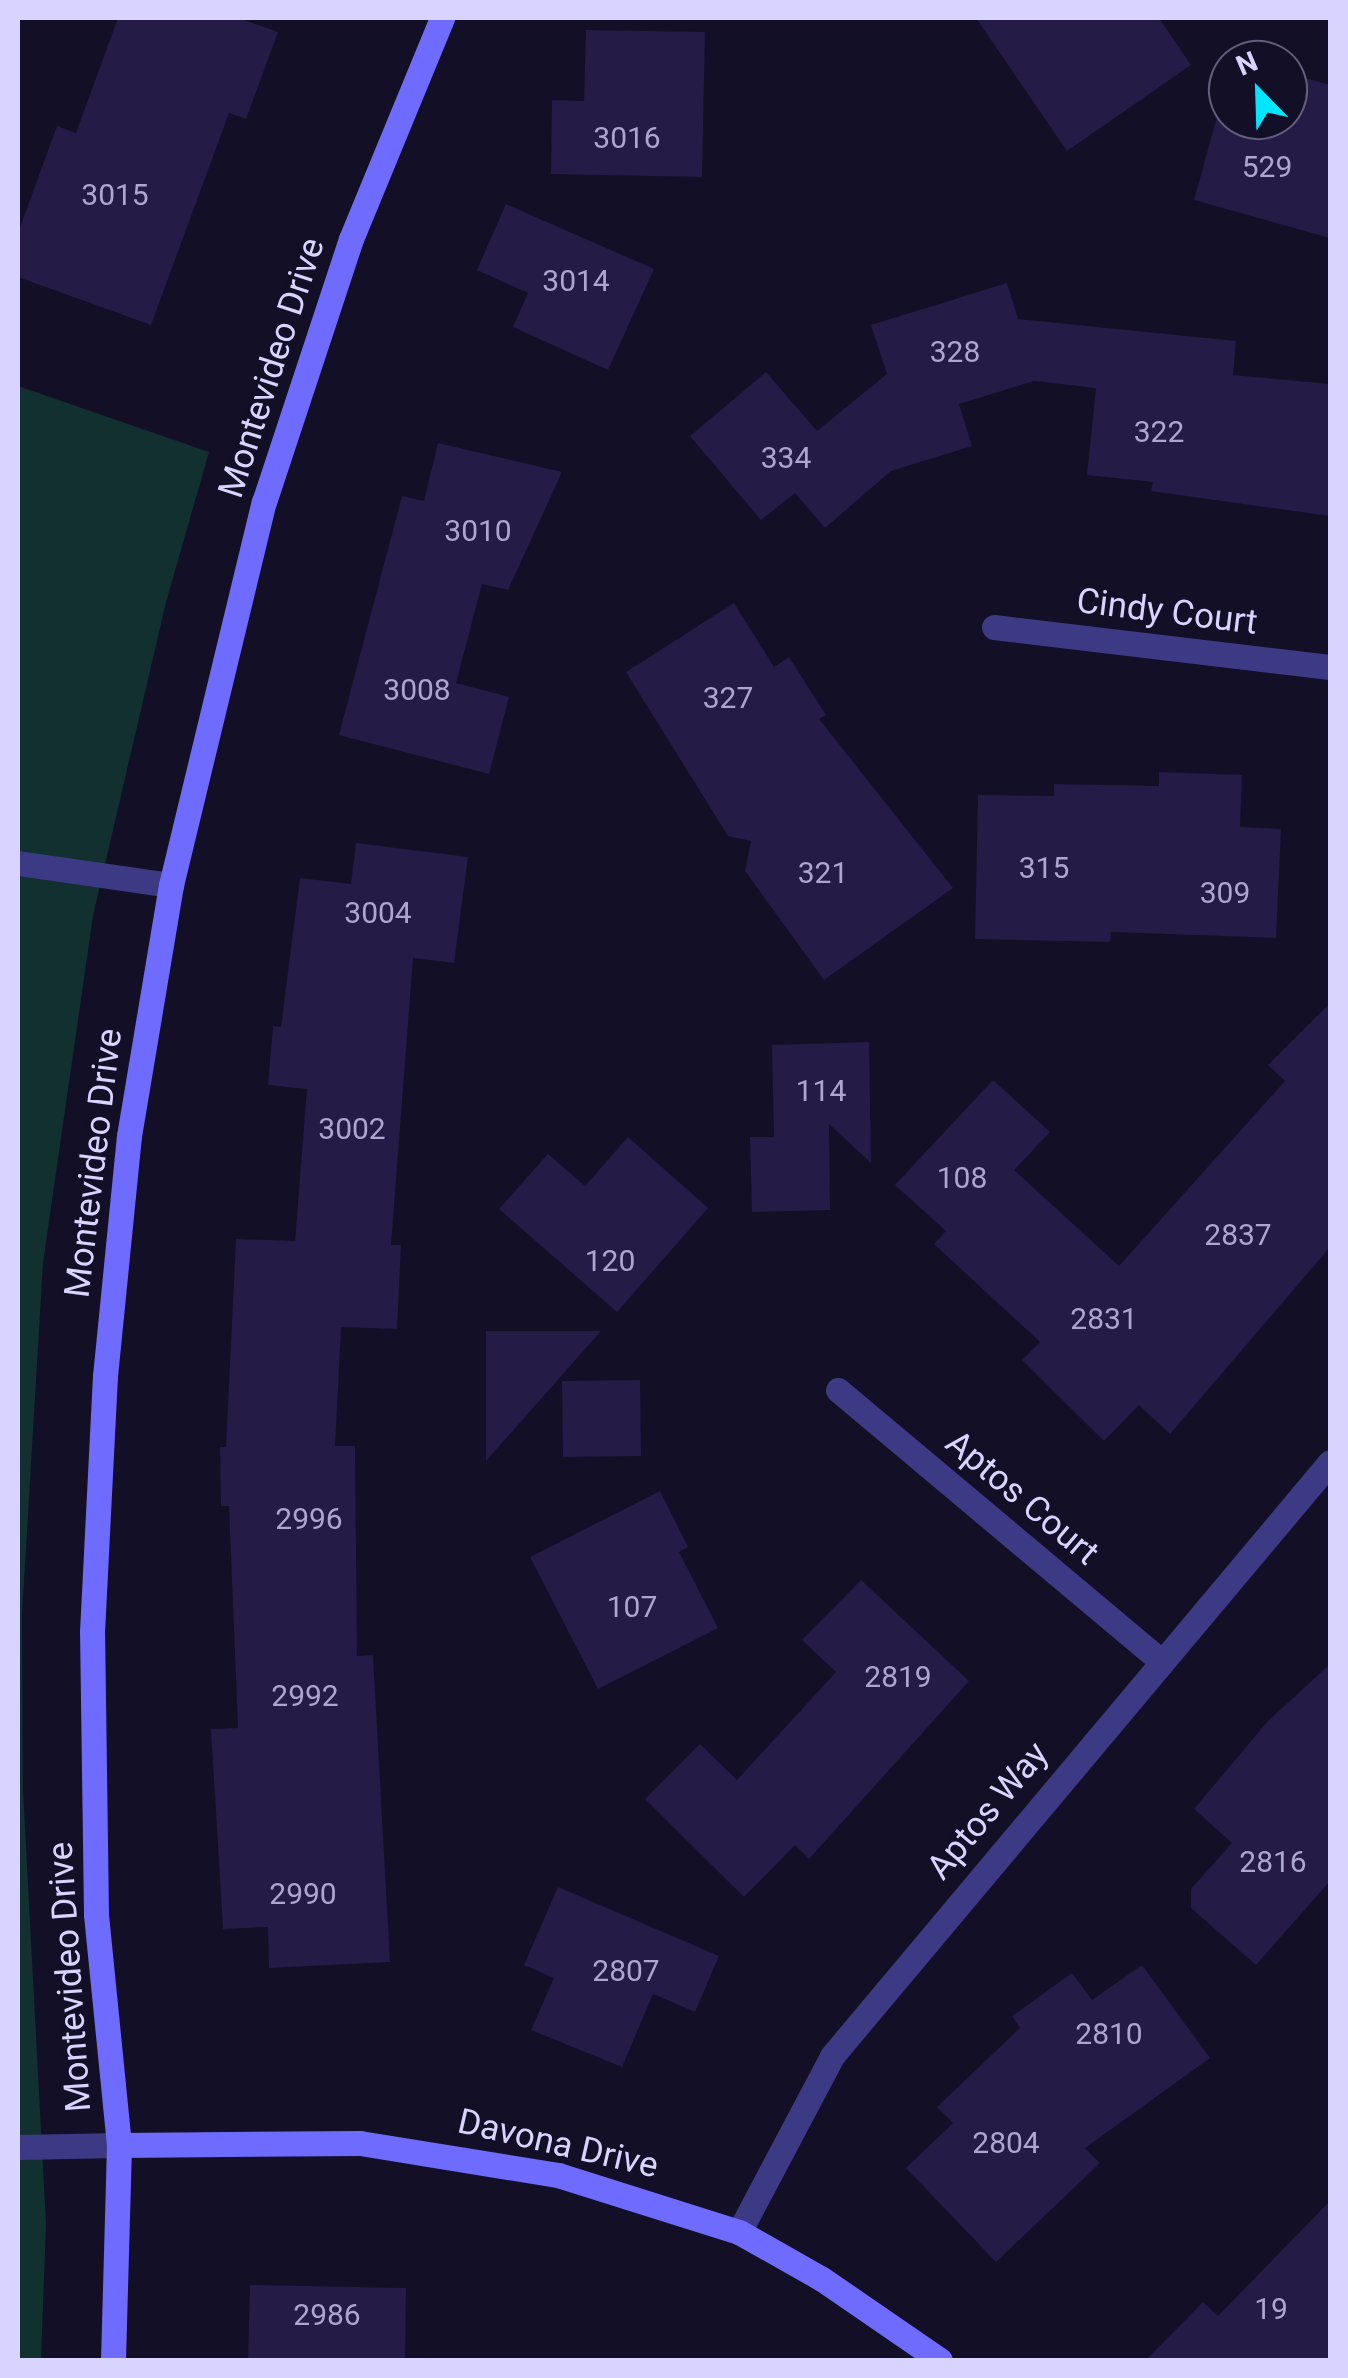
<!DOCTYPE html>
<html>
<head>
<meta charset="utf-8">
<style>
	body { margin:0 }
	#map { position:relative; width:1348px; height:2378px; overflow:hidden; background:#130f26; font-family:Roboto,sans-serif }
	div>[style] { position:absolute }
	.green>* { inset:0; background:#12302f }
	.building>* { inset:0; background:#241b47 }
	.lane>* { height:25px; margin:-12.5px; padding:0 12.5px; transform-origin:12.5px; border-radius:12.5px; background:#3d3a85 }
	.street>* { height:25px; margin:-12.5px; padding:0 12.5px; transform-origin:12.5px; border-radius:12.5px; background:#3d3a85 }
	.secondary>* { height:25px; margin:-12.5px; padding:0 12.5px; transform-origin:12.5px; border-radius:12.5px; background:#6f6bff }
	span { translate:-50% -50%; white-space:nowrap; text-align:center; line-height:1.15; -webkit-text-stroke:8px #130f26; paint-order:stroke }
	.number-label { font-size:30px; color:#aca6d1 }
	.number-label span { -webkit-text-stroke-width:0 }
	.street-label { font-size:35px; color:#d9d4ff }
	.frame { position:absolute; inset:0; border:20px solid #d9d4ff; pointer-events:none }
	.north { position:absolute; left:1208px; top:40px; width:100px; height:100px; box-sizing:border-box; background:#130f26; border:2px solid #625e7d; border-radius:50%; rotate:337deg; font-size:28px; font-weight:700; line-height:40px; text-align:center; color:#d9d4ff }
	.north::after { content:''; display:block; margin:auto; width:35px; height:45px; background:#00e5ff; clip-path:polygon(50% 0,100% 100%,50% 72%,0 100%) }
</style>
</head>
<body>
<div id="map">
	<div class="green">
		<div style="clip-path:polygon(18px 386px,209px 452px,166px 602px,93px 916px,43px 1263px,22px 1615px,23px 1790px,46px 2224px,41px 2360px,18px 2360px)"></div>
	</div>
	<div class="building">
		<div style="clip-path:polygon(118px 18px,238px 18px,278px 32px,246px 119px,229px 113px,151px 325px,18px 277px,18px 233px,57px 126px,76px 133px)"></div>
		<div style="clip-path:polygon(976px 18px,1159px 18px,1191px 65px,1067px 151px)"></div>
		<div style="clip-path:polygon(586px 30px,705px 32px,702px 177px,551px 174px,552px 100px,584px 101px)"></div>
		<div style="clip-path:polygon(1288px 73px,1330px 85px,1330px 238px,1194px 200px,1228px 77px,1228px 120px,1288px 120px)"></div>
		<div style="clip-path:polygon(506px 204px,654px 269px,608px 370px,513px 327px,528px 293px,477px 270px)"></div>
		<div style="clip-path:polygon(1007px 283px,1018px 319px,1236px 341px,1233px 375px,1330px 384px,1330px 516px,1151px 491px,1153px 482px,1087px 475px,1096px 388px,1034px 381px,959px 404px,972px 446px,891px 471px,825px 528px,795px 493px,761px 520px,690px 436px,766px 372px,817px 431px,887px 374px,871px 325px)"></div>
		<div style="clip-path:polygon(438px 443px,562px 472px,508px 590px,482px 584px,456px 683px,509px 697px,489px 774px,339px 735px,402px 496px,424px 501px)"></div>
		<div style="clip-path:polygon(734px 603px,774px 667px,789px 657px,826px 715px,819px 719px,953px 888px,824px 980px,745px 871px,751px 841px,728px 836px,626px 672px)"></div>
		<div style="clip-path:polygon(1159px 772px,1242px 775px,1240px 827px,1281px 829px,1276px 938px,1111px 932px,1110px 942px,975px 939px,978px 795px,1054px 796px,1054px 784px,1159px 786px)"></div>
		<div style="clip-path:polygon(356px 843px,468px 857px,454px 963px,413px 958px,391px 1245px,401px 1245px,397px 1329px,341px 1327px,335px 1446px,355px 1446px,357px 1656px,373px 1655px,390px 1962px,269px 1968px,268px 1927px,223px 1929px,211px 1729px,238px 1728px,229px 1506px,221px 1506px,220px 1447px,226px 1447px,236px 1239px,295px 1241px,307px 1089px,268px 1085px,273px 1026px,281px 1027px,300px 878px,351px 884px)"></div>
		<div style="clip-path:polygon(1330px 1003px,1330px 1247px,1170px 1434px,1139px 1405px,1104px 1441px,1022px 1360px,1040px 1342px,934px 1244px,946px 1231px,895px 1185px,993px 1080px,1050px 1132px,1014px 1170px,1119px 1266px,1285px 1081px,1268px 1065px)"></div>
		<div style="clip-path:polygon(869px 1042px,871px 1163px,829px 1124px,830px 1210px,752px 1212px,750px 1137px,774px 1137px,772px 1045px)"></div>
		<div style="clip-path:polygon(628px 1137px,708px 1208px,617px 1312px,499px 1209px,548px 1154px,585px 1186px)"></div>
		<div style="clip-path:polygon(486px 1331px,601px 1331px,486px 1461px)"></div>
		<div style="clip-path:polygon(640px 1380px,641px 1456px,563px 1457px,562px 1381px)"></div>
		<div style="clip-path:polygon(660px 1491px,688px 1547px,679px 1552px,718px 1628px,598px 1689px,530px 1557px)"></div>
		<div style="clip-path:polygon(861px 1580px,969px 1681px,809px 1859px,795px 1845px,744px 1897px,645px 1799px,700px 1744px,737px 1780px,836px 1672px,802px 1640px)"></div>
		<div style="clip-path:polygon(1330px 1664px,1330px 1881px,1256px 1965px,1191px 1908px,1191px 1889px,1232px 1843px,1194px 1809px,1268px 1721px)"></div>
		<div style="clip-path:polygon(558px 1887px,719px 1956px,695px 2012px,653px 1994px,622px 2067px,531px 2030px,554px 1978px,524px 1965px)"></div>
		<div style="clip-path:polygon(1142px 1965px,1210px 2058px,1085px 2148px,1100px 2163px,996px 2262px,906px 2168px,953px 2123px,937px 2107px,1020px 2028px,1012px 2016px,1072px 1973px,1092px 2000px)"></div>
		<div style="clip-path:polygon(1330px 2201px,1330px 2360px,1146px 2360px,1203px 2302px,1218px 2316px)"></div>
		<div style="clip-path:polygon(250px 2285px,406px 2288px,405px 2360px,248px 2360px)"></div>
	</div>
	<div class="lane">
		<div style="left:18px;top:863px;width:155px;rotate:8.2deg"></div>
		<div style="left:18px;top:2147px;width:101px;rotate:-1.1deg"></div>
	</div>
	<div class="street">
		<div style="left:994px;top:627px;width:338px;rotate:6.8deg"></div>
		<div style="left:838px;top:1390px;width:422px;rotate:40deg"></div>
		<div style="left:739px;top:2232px;width:199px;rotate:-62.1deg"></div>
		<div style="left:832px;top:2056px;width:775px;rotate:-50.02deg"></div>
	</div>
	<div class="secondary">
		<div style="left:119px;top:2145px;width:241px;rotate:-0.5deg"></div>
		<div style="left:360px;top:2143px;width:201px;rotate:9.2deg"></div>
		<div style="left:558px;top:2175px;width:190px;rotate:17.5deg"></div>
		<div style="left:739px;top:2232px;width:95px;rotate:29.5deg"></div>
		<div style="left:822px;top:2279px;width:143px;rotate:34.5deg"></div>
		<div style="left:113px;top:2360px;width:215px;rotate:-88.4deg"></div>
		<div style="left:119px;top:2145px;width:232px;rotate:-95.7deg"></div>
		<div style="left:96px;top:1914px;width:282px;rotate:-90.8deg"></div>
		<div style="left:92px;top:1632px;width:256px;rotate:-87.1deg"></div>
		<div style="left:105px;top:1376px;width:241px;rotate:-84.3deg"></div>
		<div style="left:129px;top:1136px;width:254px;rotate:-80.5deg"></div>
		<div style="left:171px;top:885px;width:394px;rotate:-76.4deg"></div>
		<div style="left:264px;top:502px;width:277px;rotate:-71.7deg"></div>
		<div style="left:351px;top:239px;width:239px;rotate:-67.6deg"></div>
	</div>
	<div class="number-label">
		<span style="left:627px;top:138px">3016</span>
		<span style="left:1267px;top:167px">529</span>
		<span style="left:115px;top:195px">3015</span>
		<span style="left:576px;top:281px">3014</span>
		<span style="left:955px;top:352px">328</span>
		<span style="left:1159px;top:432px">322</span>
		<span style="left:786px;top:458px">334</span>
		<span style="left:478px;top:531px">3010</span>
		<span style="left:417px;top:690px">3008</span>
		<span style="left:728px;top:698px">327</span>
		<span style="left:1044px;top:868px">315</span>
		<span style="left:823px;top:873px">321</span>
		<span style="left:1225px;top:893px">309</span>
		<span style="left:378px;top:913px">3004</span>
		<span style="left:821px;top:1091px">114</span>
		<span style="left:352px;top:1129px">3002</span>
		<span style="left:962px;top:1178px">108</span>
		<span style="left:1238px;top:1235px">2837</span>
		<span style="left:610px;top:1261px">120</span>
		<span style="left:1104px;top:1319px">2831</span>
		<span style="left:309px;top:1519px">2996</span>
		<span style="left:632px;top:1607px">107</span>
		<span style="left:898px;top:1677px">2819</span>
		<span style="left:305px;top:1696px">2992</span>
		<span style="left:1273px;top:1862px">2816</span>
		<span style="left:303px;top:1894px">2990</span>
		<span style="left:626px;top:1971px">2807</span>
		<span style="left:1109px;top:2034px">2810</span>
		<span style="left:1006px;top:2143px">2804</span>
		<span style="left:1271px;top:2309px">19</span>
		<span style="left:327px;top:2315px">2986</span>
	</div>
	<div class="street-label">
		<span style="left:272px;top:368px;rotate:-72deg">Montevideo Drive</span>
		<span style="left:1167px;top:612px;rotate:7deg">Cindy Court</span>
		<span style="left:94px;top:1163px;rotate:-83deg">Montevideo Drive</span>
		<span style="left:1022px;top:1498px;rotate:40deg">Aptos Court</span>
		<span style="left:988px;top:1811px;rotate:-50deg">Aptos Way</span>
		<span style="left:70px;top:1977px;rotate:-94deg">Montevideo Drive</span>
		<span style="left:558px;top:2144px;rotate:13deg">Davona Drive</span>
	</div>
	<div class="frame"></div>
	<div class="north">N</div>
</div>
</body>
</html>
